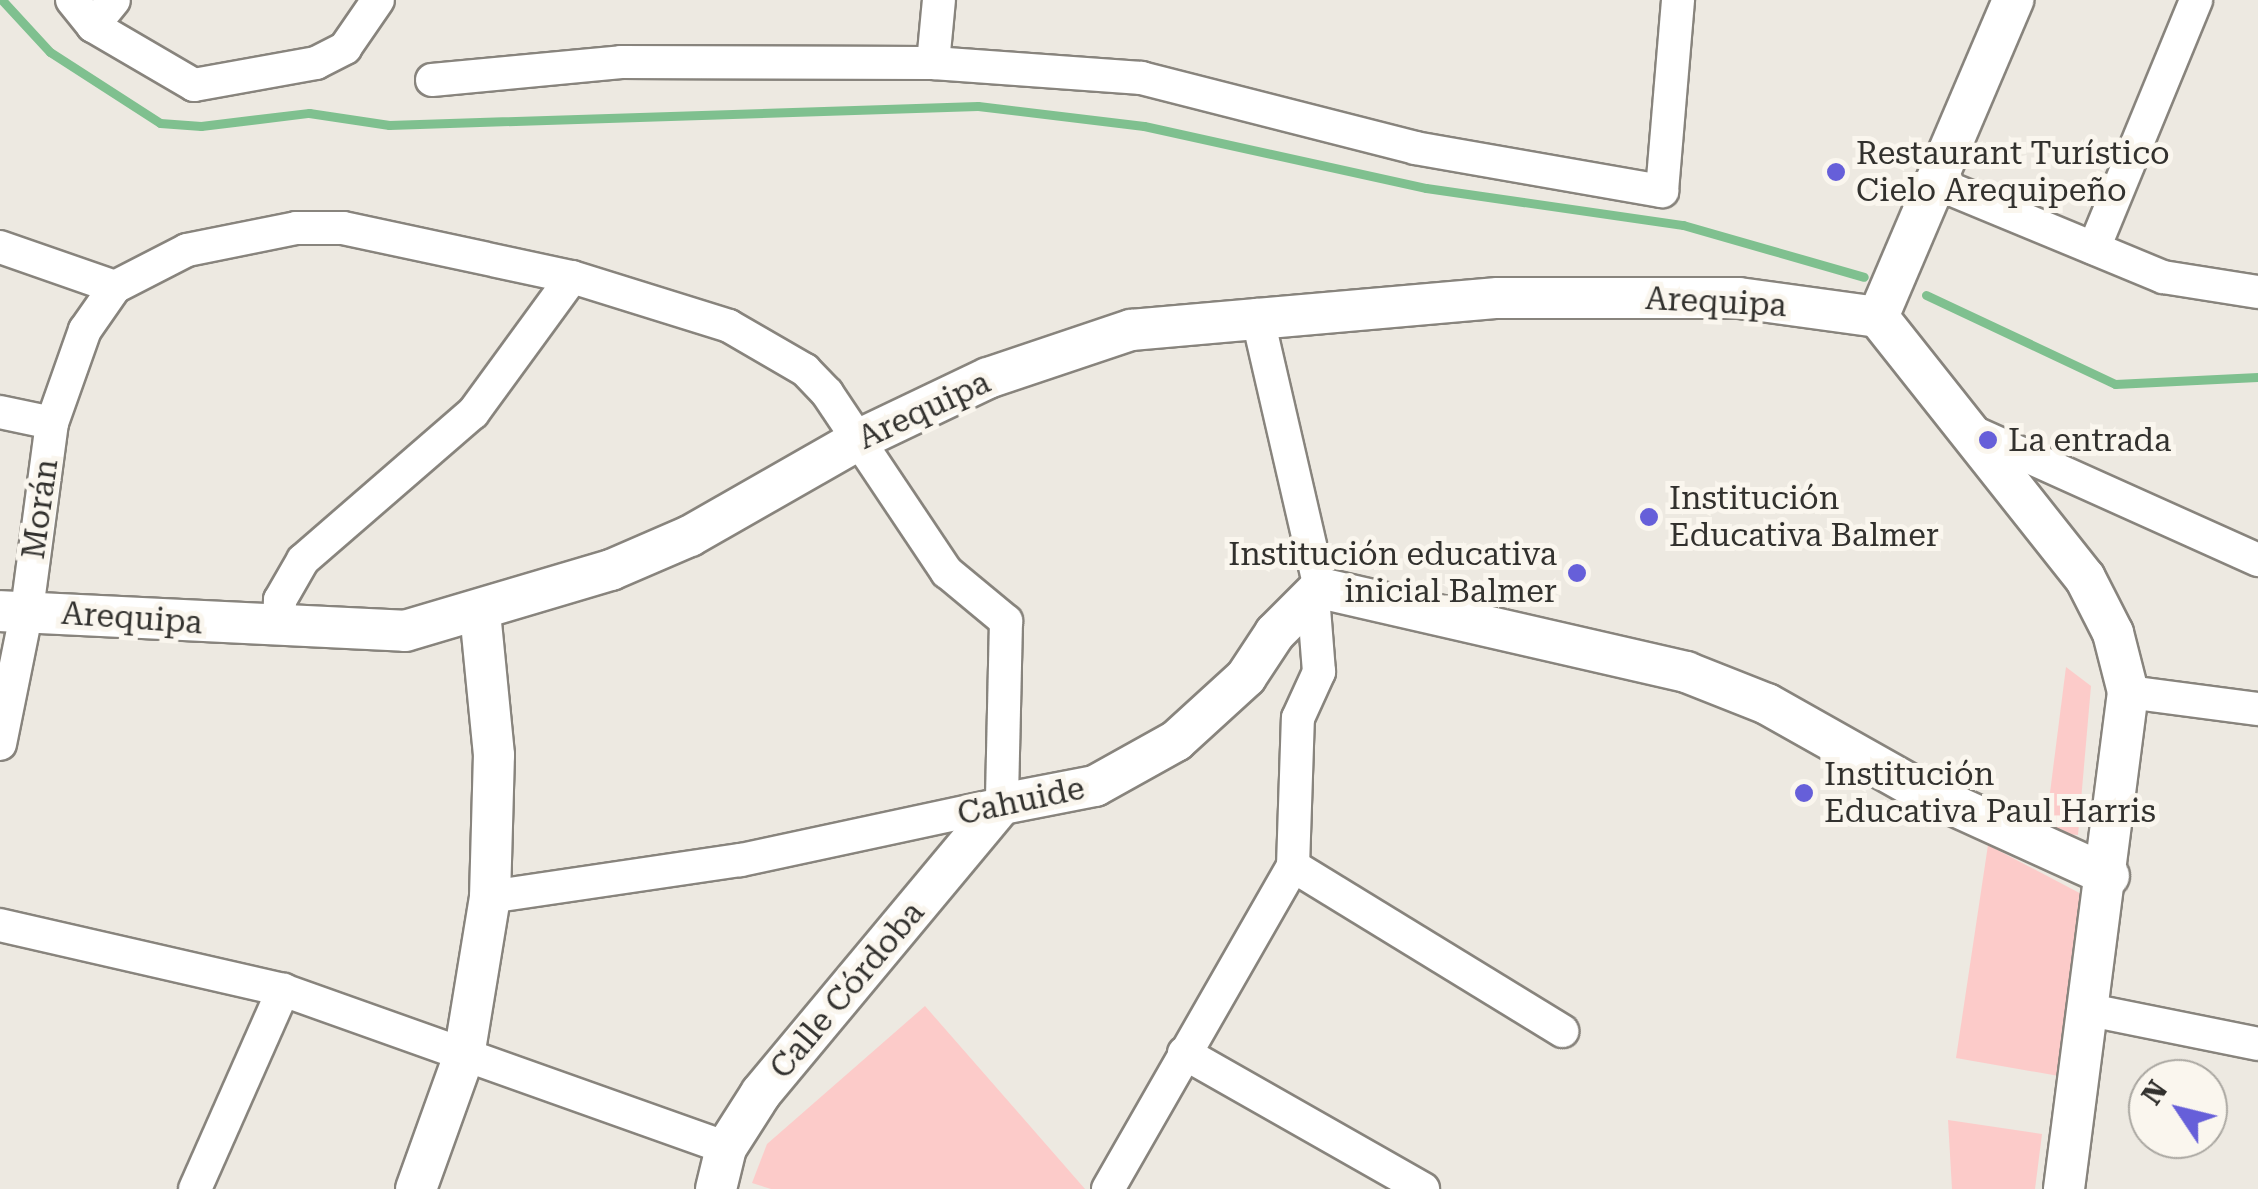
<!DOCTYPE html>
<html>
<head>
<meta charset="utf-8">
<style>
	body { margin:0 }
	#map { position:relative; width:2258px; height:1189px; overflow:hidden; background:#ede9e1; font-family:"Roboto Serif",serif }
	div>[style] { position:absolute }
	.green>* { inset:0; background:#fccbc9 }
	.stream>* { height:9px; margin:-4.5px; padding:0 4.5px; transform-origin:4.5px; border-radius:4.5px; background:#7fc08f }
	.roads { filter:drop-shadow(2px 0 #88847d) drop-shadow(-2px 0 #88847d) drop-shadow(0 2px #88847d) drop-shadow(0 -2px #88847d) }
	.minor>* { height:32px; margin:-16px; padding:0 16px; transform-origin:16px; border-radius:16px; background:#fff }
	.tertiary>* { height:40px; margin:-20px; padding:0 20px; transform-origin:20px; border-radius:20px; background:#fff }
	.dots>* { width:28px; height:28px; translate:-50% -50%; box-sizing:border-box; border:5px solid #faf6ee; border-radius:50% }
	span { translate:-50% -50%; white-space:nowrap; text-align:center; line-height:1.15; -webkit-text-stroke:10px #faf6ee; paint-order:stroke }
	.poi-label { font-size:32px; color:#32312e }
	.left { translate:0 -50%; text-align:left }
	.right { translate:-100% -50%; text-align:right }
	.street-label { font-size:32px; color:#32312e }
	.north { position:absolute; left:2128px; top:1059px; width:100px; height:100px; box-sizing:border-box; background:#faf6ee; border:2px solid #aaa7a1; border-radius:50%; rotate:305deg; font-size:28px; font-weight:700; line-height:40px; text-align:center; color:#32312e }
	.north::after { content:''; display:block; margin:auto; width:35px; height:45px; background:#665fd9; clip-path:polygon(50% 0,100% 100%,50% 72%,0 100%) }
</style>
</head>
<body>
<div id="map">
	<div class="green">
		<div style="clip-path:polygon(2066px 667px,2091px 686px,2078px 835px,2045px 832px)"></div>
		<div style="clip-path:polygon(1988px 845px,2089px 898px,2059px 1076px,1956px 1058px)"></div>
		<div style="clip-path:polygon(925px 1006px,1085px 1189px,771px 1189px,752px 1183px,767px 1144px)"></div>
		<div style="clip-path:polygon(1948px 1120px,2042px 1134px,2035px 1189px,1952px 1189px)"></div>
	</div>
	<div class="stream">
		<div style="left:2px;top:0;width:71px;rotate:47.3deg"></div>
		<div style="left:50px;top:52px;width:131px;rotate:32.8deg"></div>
		<div style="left:160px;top:123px;width:41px;rotate:4.2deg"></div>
		<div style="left:201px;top:126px;width:109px;rotate:-6.9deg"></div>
		<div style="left:309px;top:113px;width:81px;rotate:8.5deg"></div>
		<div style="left:389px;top:125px;width:589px;rotate:-1.85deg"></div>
		<div style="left:978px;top:106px;width:167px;rotate:6.9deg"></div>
		<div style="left:1144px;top:126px;width:289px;rotate:12.4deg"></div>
		<div style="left:1426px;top:188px;width:260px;rotate:8.2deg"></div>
		<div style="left:1683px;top:225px;width:188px;rotate:16deg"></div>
		<div style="left:1926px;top:295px;width:209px;rotate:25.2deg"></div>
		<div style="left:2115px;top:384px;width:143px;rotate:-2.8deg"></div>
	</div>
	<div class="roads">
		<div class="minor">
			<div style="left:72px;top:0;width:33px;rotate:51deg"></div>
			<div style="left:93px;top:26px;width:117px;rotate:30.3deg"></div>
			<div style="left:194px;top:85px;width:124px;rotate:-10.2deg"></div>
			<div style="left:316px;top:63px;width:33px;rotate:-27deg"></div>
			<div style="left:345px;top:48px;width:58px;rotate:-55.5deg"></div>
			<div style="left:93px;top:26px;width:33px;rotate:-51deg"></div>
			<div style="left:933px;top:63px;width:63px;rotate:-84.6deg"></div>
			<div style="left:432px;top:80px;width:190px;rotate:-5.4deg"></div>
			<div style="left:621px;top:62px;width:312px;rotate:0.2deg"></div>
			<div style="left:933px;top:63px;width:209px;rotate:4.1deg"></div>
			<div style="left:1141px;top:78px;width:283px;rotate:14.3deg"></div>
			<div style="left:1415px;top:148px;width:251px;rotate:9.9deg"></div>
			<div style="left:1662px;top:191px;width:192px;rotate:-85.2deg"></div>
			<div style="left:1936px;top:183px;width:246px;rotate:22.5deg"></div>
			<div style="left:2163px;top:277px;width:96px;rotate:9deg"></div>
			<div style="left:0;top:247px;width:122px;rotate:19.2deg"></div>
			<div style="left:115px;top:287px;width:81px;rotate:-27.2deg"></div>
			<div style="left:187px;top:250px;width:111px;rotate:-11.4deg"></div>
			<div style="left:296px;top:228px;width:47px"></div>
			<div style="left:343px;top:228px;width:234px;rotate:12.1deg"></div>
			<div style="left:572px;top:277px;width:164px;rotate:17.3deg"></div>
			<div style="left:729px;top:326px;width:88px;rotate:30.1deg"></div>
			<div style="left:805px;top:370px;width:32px;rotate:46deg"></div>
			<div style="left:827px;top:393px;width:216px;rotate:56.2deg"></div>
			<div style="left:947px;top:572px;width:77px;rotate:39.7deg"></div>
			<div style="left:1006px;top:621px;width:183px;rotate:91.3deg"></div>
			<div style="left:1002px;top:804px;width:268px;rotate:167.9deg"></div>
			<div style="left:740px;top:860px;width:253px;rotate:171.6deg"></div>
			<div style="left:2094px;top:248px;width:268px;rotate:-67.6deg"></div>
			<div style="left:1257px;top:315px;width:280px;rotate:77deg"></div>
			<div style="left:0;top:412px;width:53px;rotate:11.9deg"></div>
			<div style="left:1971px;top:431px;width:315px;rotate:24.2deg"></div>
			<div style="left:279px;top:628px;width:28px;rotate:-88deg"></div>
			<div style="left:280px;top:600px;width:46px;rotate:-60.1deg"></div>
			<div style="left:303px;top:560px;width:225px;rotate:-40.9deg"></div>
			<div style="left:473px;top:413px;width:168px;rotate:-53.9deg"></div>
			<div style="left:2128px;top:692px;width:131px;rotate:7.5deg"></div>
			<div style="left:0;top:744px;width:137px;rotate:-78.6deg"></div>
			<div style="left:27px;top:610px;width:189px;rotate:-82.4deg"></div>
			<div style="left:52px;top:423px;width:99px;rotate:-70.5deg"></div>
			<div style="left:85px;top:330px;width:52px;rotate:-55.1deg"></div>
			<div style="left:1293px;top:866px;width:316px;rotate:31.5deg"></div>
			<div style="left:0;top:925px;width:290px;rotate:12.9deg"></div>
			<div style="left:283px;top:990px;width:470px;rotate:19.6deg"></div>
			<div style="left:2090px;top:1010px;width:171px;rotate:11.4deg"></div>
			<div style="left:1184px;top:1053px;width:275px;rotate:29.6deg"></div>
			<div style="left:195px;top:1189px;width:218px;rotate:-66.1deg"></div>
			<div style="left:1108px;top:1189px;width:372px;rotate:-60.2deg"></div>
			<div style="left:1293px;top:866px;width:148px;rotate:-88.1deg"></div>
			<div style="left:1298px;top:718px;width:51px;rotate:-65.5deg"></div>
			<div style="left:1319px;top:672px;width:77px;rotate:-94.5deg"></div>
		</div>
		<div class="tertiary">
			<div style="left:1878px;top:317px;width:333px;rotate:51.6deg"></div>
			<div style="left:2085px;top:578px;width:62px;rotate:63deg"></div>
			<div style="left:2113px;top:633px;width:61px;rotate:75.7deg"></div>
			<div style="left:2128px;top:692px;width:501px;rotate:97.34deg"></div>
			<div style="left:1878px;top:317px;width:345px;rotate:-66.9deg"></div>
			<div style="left:0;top:611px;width:405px;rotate:2.8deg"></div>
			<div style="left:405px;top:631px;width:215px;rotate:-16.5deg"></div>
			<div style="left:611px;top:570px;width:86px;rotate:-23.3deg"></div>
			<div style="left:690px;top:536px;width:193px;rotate:-29.7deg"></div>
			<div style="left:858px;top:440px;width:144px;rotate:-25.5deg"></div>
			<div style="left:988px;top:378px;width:151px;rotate:-18.6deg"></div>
			<div style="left:1131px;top:330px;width:368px;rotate:-5deg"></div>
			<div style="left:1498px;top:298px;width:241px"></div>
			<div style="left:1739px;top:298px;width:140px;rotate:7.8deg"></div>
			<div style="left:416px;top:1189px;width:141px;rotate:-70.2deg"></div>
			<div style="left:464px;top:1056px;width:161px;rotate:-80.7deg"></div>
			<div style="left:490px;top:897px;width:142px;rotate:-88.4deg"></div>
			<div style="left:494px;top:755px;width:144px;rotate:-95.6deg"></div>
			<div style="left:716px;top:1189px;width:42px;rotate:-76.3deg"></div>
			<div style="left:726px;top:1148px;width:65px;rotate:-57.5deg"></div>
			<div style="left:761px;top:1093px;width:376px;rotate:-50.2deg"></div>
			<div style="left:1002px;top:804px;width:95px;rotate:-11deg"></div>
			<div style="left:1095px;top:786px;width:93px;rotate:-29.1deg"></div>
			<div style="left:1176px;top:741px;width:95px;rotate:-42.4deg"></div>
			<div style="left:1246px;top:677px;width:53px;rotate:-56.6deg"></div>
			<div style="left:1275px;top:633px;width:64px;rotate:-45deg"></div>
			<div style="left:1320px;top:588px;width:376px;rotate:12.9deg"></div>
			<div style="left:1686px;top:672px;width:87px;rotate:21.6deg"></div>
			<div style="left:1767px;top:704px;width:171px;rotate:29.4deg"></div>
			<div style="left:1916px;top:788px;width:212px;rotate:24.5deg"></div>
		</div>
	</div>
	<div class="dots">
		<div style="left:1836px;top:172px;background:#665fd9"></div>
		<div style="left:1988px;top:440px;background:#665fd9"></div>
		<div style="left:1649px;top:517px;background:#665fd9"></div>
		<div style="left:1577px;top:573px;background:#665fd9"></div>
		<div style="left:1804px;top:793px;background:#665fd9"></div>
	</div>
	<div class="poi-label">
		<span class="left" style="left:1856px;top:172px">Restaurant Turístico<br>Cielo Arequipeño</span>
		<span class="left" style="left:2008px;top:440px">La entrada</span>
		<span class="left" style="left:1669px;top:517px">Institución<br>Educativa Balmer</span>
		<span class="right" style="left:1557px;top:573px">Institución educativa<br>inicial Balmer</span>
		<span class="left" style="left:1824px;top:793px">Institución<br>Educativa Paul Harris</span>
	</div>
	<div class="street-label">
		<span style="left:1716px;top:302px;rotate:3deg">Arequipa</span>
		<span style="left:924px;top:410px;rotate:-25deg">Arequipa</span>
		<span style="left:40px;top:509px;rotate:-82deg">Morán</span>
		<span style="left:132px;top:618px;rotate:4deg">Arequipa</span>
		<span style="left:1021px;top:801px;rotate:-12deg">Cahuide</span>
		<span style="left:847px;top:990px;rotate:-50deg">Calle Córdoba</span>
	</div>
	<div class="north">N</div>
</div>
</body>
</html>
